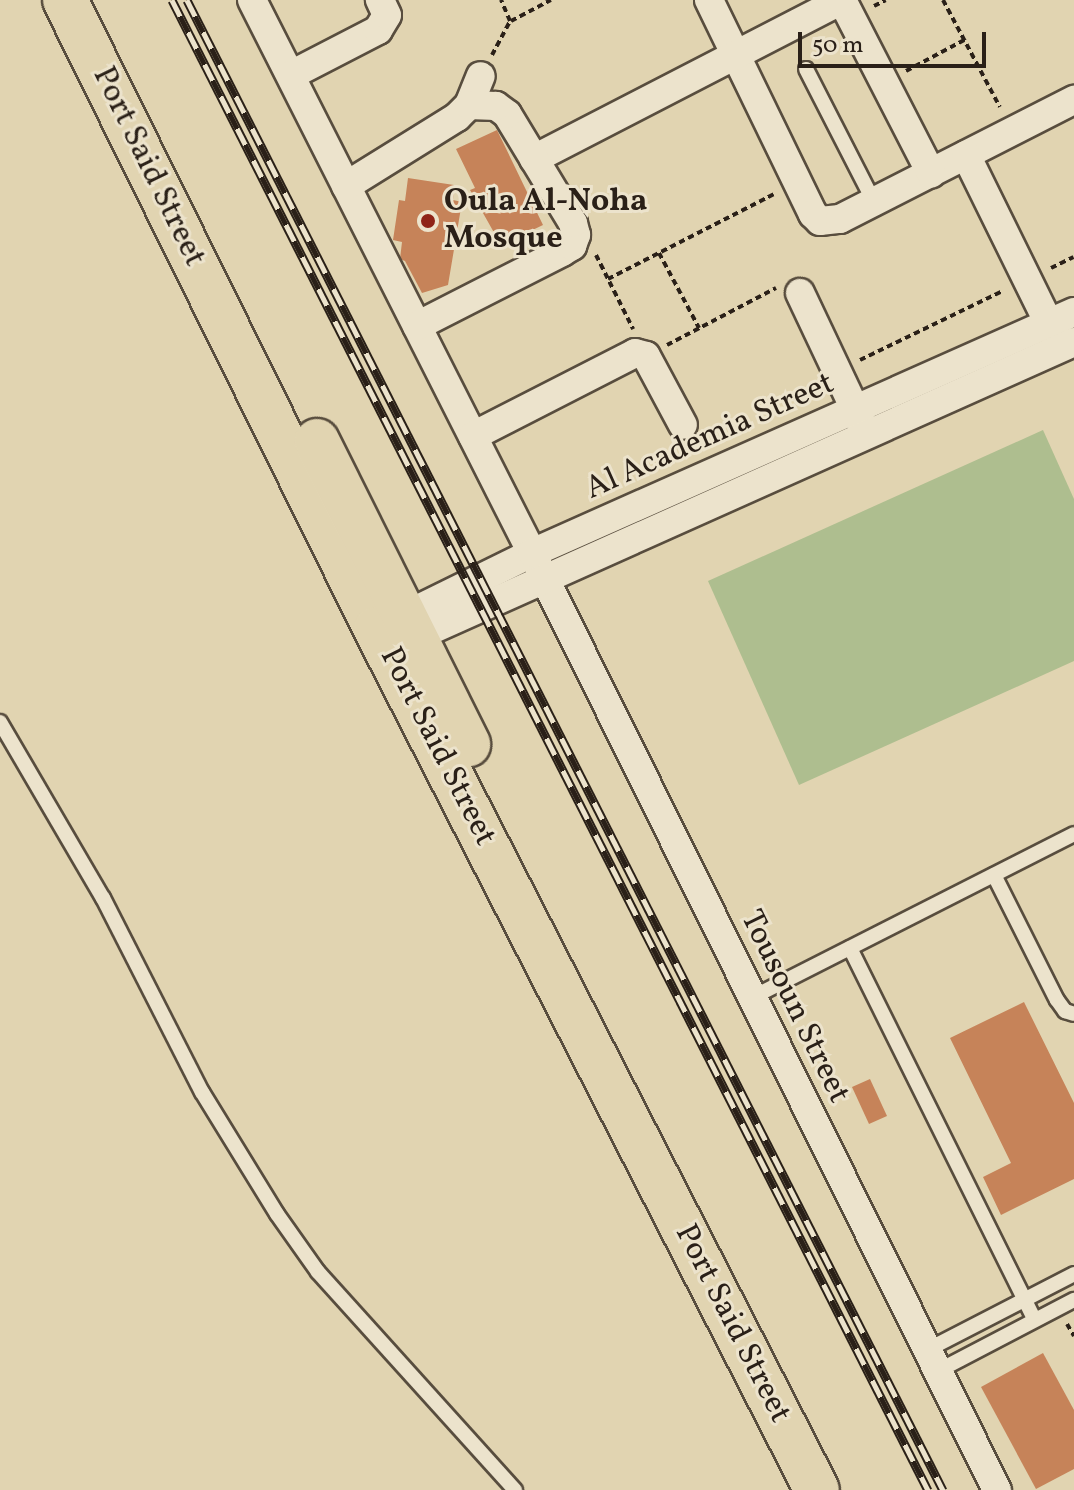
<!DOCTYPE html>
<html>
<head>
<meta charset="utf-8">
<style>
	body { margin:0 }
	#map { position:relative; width:1074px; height:1490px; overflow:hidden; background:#e1d4b1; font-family:Vollkorn,serif }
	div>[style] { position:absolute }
	.green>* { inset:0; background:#aebe8f }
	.building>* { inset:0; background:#c68359 }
	.path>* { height:4px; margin-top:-2px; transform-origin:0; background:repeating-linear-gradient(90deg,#2a2018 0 6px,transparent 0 10px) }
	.roads { filter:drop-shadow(2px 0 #584d3e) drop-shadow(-2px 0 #584d3e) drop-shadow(0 2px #584d3e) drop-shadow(0 -2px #584d3e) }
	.lane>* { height:14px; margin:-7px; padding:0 7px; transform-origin:7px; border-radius:7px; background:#ece3cc }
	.street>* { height:28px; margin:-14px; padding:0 14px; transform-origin:14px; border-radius:14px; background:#ece3cc }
	.primary>* { height:44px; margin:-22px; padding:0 22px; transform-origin:22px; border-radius:22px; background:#e1d4b1 }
	.rail>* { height:9px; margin-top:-4.5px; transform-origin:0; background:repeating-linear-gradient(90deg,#ece3cc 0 18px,#2a2018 0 36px); box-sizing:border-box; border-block:2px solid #2a2018 }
	.dots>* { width:22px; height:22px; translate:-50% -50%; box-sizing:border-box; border:4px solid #ece3cc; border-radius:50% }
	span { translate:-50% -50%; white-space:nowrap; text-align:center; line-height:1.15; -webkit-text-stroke:6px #ece3cc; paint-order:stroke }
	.street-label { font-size:32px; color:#2a2018 }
	.poi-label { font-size:32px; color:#2a2018; font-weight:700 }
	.left { translate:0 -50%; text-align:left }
	.scale { position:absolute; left:798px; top:32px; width:188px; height:36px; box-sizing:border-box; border:4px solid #2a2018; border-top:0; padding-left:10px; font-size:24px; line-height:28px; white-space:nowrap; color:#2a2018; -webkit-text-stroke:6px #ece3cc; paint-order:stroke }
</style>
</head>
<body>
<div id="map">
	<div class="green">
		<div style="clip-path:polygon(1043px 430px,1074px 499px,1074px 661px,799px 785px,708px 581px)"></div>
	</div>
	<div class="building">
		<div style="clip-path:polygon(497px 130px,543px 225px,501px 245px,470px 190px,475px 188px,456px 149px)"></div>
		<div style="clip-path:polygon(408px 178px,454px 185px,453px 200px,462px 202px,448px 285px,422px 293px,405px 261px,400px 259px,402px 242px,393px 240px,399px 200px,405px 201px)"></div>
		<div style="clip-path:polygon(1024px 1002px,1074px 1103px,1074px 1179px,1001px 1215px,983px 1177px,1011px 1163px,950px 1038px)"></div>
		<div style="clip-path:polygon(870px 1079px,887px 1116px,869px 1124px,852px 1087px)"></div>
		<div style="clip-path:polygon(1043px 1353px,1074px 1410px,1074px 1469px,1036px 1489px,981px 1387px)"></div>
	</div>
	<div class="path">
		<div style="left:943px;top:0;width:121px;rotate:62deg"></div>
		<div style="left:874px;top:6px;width:13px;rotate:-27deg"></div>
		<div style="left:511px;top:21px;width:45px;rotate:-27.7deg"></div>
		<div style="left:492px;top:55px;width:38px;rotate:-62deg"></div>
		<div style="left:510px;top:21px;width:23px;rotate:-113deg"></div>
		<div style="left:906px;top:71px;width:66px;rotate:-28.1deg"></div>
		<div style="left:659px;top:253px;width:85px;rotate:61.9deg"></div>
		<div style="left:596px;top:255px;width:83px;rotate:63.4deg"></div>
		<div style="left:1051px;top:268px;width:25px;rotate:-26deg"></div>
		<div style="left:608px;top:279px;width:186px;rotate:-27.1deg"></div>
		<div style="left:667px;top:345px;width:123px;rotate:-27.6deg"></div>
		<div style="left:860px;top:360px;width:159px;rotate:-25.8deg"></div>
		<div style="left:1067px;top:1324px;width:14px;rotate:60deg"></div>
	</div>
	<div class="roads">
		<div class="lane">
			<div style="left:806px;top:69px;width:149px;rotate:62.9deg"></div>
			<div style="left:0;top:722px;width:204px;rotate:59.7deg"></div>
			<div style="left:103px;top:898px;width:218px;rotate:63deg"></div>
			<div style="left:202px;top:1092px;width:143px;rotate:58.4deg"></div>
			<div style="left:277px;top:1214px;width:71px;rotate:54.7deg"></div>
			<div style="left:318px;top:1272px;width:294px;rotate:47.9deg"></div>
			<div style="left:994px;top:875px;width:140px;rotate:63.3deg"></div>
			<div style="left:1057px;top:1000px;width:14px;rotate:54deg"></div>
			<div style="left:1065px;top:1011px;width:9px;rotate:18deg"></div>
			<div style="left:850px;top:948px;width:415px;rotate:63.6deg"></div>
			<div style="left:751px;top:998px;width:362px;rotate:-26.9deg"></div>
			<div style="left:925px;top:1351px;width:168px;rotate:-27.3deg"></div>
			<div style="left:936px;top:1372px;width:156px;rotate:-27.6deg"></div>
		</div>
		<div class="street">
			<div style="left:252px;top:0;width:620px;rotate:63.15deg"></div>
			<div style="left:532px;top:553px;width:1046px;rotate:63.61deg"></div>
			<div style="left:709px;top:0;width:238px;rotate:64.1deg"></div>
			<div style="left:813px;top:214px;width:10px;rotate:45deg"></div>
			<div style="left:820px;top:221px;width:20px;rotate:-6deg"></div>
			<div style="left:840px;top:219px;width:263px;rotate:-27deg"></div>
			<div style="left:291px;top:75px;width:98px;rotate:-27.3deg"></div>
			<div style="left:378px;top:30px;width:17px;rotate:-59deg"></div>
			<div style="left:387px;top:15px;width:17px;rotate:-115deg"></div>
			<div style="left:966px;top:155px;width:206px;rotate:63.8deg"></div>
			<div style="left:534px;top:159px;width:347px;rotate:-27.3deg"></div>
			<div style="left:842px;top:0;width:195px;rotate:62.8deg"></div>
			<div style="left:346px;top:186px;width:131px;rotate:-31.9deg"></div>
			<div style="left:457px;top:117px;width:17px;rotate:-45deg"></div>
			<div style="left:469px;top:105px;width:31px;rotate:-68deg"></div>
			<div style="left:800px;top:293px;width:147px;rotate:64.7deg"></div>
			<div style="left:417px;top:326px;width:163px;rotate:-27deg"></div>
			<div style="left:562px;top:252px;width:12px;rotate:-31deg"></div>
			<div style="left:572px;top:246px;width:12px;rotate:-70deg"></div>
			<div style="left:576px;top:235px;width:12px;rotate:-104deg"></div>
			<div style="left:573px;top:223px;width:127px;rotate:-121.2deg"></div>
			<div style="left:507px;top:114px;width:14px;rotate:-144deg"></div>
			<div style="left:496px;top:106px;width:27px;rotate:-178deg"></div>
			<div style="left:473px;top:436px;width:182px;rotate:-27.1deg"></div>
			<div style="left:635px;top:353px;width:11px;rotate:15deg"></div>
			<div style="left:646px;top:356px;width:78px;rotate:61.8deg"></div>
			<div style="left:390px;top:623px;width:158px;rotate:-26.2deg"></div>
			<div style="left:532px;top:553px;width:593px;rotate:-23.97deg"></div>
			<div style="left:402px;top:643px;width:736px;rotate:-24.13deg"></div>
		</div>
		<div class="primary">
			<div style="left:65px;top:0;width:702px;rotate:63.69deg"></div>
			<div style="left:376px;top:629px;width:967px;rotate:62.88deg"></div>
			<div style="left:317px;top:441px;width:339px;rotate:63.5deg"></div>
		</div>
	</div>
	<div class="rail">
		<div style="left:172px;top:0;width:1671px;rotate:63.1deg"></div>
		<div style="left:187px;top:0;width:1671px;rotate:63.1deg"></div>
	</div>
	<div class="dots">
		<div style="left:428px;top:221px;background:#8f2418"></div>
	</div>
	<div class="street-label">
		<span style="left:148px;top:167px;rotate:64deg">Port Said Street</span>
		<span style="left:710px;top:437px;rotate:-24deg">Al Academia Street</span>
		<span style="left:437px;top:747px;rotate:63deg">Port Said Street</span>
		<span style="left:794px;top:1007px;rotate:64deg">Tousoun Street</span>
		<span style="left:732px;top:1324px;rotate:63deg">Port Said Street</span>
	</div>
	<div class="poi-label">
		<span class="left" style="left:444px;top:221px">Oula Al-Noha<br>Mosque</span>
	</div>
	<div class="scale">50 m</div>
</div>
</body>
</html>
